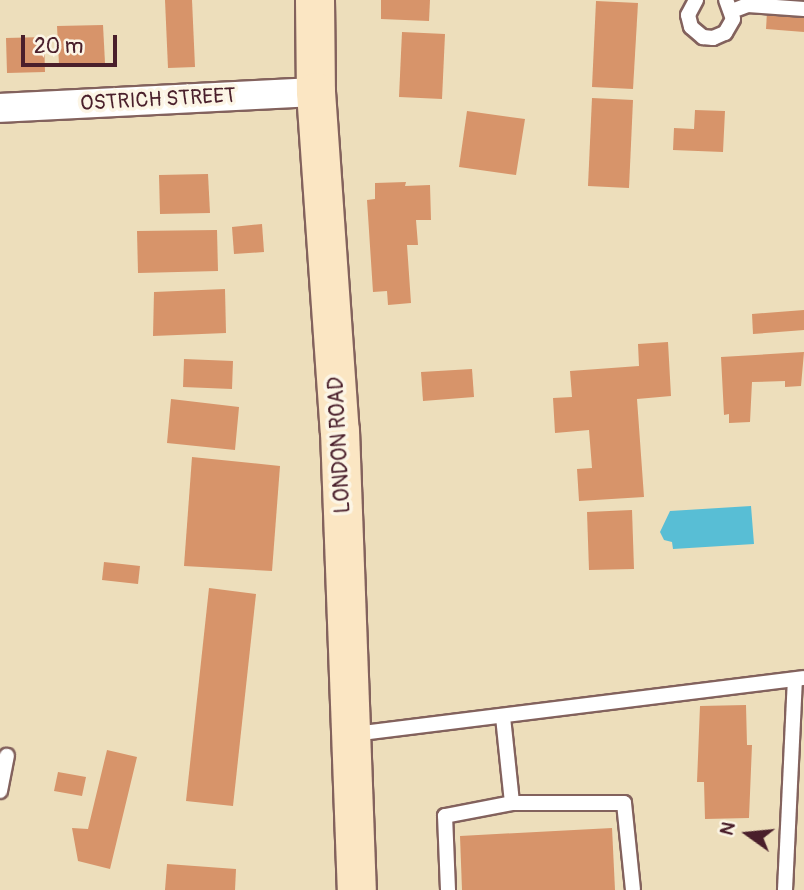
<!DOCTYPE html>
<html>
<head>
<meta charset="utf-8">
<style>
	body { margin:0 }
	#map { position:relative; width:804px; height:890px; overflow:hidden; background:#eddebb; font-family:Pangolin,sans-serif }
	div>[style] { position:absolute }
	.water>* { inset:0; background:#58bed5 }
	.building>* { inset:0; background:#d7946a }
	.roads { filter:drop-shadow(2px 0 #83625d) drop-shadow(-2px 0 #83625d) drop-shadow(0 2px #83625d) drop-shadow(0 -2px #83625d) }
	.lane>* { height:14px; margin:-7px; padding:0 7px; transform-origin:7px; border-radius:7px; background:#fff }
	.street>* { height:28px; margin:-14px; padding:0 14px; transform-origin:14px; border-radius:14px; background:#fff }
	.secondary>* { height:38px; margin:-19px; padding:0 19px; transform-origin:19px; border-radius:19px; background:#fbe6c3 }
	span { translate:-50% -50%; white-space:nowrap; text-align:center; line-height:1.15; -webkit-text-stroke:7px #fcf5e5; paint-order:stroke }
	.street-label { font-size:21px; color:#4a1f2b }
	.north { position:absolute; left:713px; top:799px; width:70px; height:70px; -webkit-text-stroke:5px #fcf5e5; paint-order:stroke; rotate:285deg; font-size:19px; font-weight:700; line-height:28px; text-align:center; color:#4a1f2b }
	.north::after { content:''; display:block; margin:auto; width:24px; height:32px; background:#4a1f2b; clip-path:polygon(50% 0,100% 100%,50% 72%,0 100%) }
	.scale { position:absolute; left:21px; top:35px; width:96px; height:32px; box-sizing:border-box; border:4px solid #4a1f2b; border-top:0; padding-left:9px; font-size:21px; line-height:24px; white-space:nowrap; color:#4a1f2b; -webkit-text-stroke:5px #fcf5e5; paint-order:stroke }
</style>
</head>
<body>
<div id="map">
	<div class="water">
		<div style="clip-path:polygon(751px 506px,754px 544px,673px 549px,672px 542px,664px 540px,660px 532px,670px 511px)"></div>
	</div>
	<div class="building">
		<div style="clip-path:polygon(165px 0,192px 0,195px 67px,168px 68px)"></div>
		<div style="clip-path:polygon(381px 0,430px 0,429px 21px,381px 19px)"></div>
		<div style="clip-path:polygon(596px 1px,638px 3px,633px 89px,592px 87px)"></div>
		<div style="clip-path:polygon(767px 12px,804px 15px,804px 32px,766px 29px)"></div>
		<div style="clip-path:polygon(103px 25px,105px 63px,59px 64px,57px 26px)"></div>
		<div style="clip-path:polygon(402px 32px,445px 34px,442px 99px,399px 97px)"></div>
		<div style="clip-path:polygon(44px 37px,45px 72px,7px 73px,6px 38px)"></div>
		<div style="clip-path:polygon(592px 98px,633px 100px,629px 188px,588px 186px)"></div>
		<div style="clip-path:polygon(695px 110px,725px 111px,723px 152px,673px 150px,674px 128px,694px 129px)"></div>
		<div style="clip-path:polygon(467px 111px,525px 119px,516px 175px,459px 167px)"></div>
		<div style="clip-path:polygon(208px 174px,210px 213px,160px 214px,159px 175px)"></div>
		<div style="clip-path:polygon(406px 182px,405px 186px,430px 185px,431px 220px,416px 220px,418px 245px,407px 245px,411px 303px,388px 305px,387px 291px,373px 292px,367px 200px,375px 199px,375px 183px)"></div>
		<div style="clip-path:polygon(262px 224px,264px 252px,234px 254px,232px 227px)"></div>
		<div style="clip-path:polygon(217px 230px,218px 271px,138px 273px,137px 231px)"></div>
		<div style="clip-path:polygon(225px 289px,226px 333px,153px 336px,154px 292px)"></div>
		<div style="clip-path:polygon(804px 310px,804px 330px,753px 334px,752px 314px)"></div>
		<div style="clip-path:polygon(668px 342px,671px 396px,637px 399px,644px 497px,579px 501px,577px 469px,592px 468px,589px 430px,555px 433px,553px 398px,572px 397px,570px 371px,639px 366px,638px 344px)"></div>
		<div style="clip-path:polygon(804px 352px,801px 386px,785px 387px,785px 381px,752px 382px,750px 422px,729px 423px,729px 414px,724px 415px,721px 357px)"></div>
		<div style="clip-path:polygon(184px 359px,233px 361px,232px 389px,183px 387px)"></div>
		<div style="clip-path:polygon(472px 369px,474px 397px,423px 401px,421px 372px)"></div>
		<div style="clip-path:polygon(171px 399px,239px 407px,235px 450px,167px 443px)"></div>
		<div style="clip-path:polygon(192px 457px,280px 466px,272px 571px,184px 566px)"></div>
		<div style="clip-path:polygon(632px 510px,634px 569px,589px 570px,587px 512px)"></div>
		<div style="clip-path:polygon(104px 562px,140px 566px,138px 584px,102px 580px)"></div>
		<div style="clip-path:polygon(209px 588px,256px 594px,233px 806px,186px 801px)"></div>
		<div style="clip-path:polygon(746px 705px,747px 745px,752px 745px,749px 818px,705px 819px,704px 782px,697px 782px,700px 706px)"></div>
		<div style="clip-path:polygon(107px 750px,137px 757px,110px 869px,78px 861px,72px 828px,88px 829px)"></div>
		<div style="clip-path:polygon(58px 772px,86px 777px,82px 796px,54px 791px)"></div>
		<div style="clip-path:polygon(612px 828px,615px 890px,462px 890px,460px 836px)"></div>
		<div style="clip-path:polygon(167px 864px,236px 869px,235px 890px,165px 890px)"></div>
	</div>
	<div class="roads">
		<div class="lane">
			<div style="left:696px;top:0;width:17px;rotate:118deg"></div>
			<div style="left:688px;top:15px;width:12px;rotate:76deg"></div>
			<div style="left:691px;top:27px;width:16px;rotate:40deg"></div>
			<div style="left:703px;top:37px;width:10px;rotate:6deg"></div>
			<div style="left:713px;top:38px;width:13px;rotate:-23deg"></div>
			<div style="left:725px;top:33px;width:16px;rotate:-60deg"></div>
			<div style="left:733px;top:19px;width:20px;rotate:-110deg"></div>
			<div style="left:732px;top:11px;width:17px;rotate:-21deg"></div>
			<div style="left:748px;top:5px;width:56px;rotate:4.1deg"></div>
			<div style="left:503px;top:717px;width:86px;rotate:84deg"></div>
			<div style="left:354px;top:734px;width:453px;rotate:-7.1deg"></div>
			<div style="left:0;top:791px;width:36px;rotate:-79deg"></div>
			<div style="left:448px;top:890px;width:74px;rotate:-92.3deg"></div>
			<div style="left:445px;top:816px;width:68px;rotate:-11deg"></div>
			<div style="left:512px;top:803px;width:112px"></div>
			<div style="left:624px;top:803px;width:87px;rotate:84.1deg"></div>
			<div style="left:785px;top:890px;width:209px;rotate:-87.3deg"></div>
		</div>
		<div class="street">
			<div style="left:0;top:108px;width:316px;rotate:-2.9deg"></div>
		</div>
		<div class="secondary">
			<div style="left:315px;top:0;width:92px;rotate:89.4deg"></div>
			<div style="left:316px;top:92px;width:340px;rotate:86deg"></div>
			<div style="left:340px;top:431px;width:459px;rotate:87.9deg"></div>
		</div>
	</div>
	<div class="street-label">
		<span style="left:158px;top:100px;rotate:-3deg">OSTRICH STREET</span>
		<span style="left:340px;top:445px;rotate:-93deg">LONDON ROAD</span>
	</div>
	<div class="north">N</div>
	<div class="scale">20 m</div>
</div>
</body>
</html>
